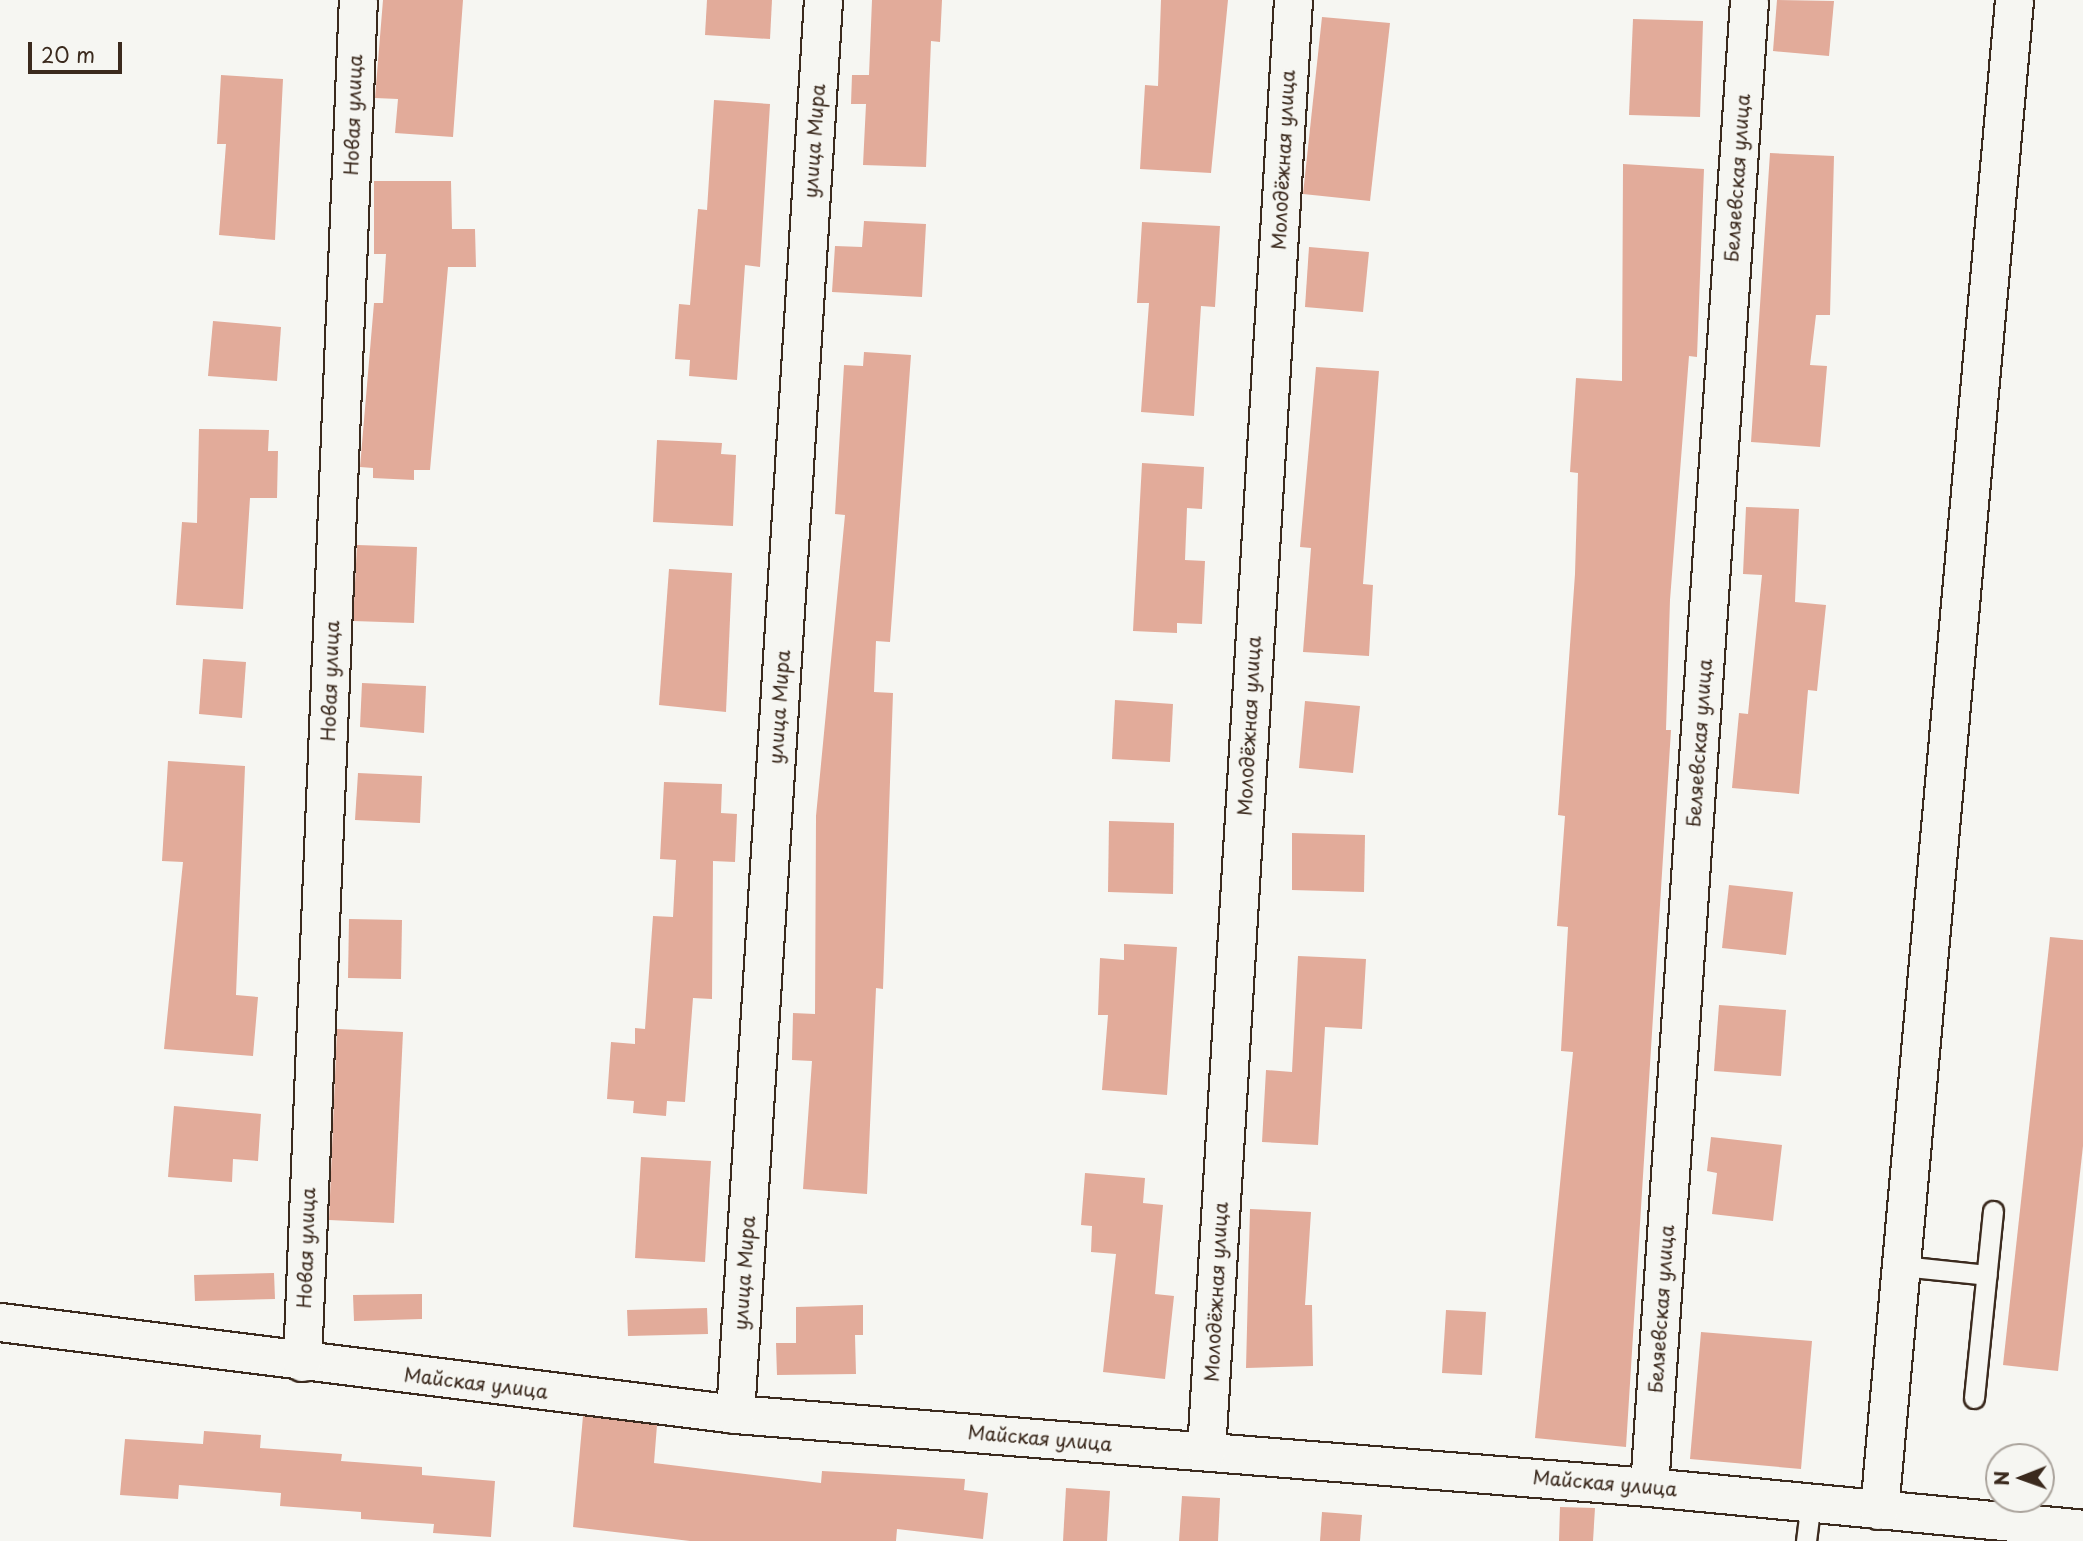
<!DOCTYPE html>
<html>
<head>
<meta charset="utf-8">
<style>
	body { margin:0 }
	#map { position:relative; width:2083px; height:1541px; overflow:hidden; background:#f6f6f2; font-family:"Playpen Sans",sans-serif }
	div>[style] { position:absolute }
	.building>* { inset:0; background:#e2ab9a }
	.roads { filter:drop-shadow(2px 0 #3b2a1e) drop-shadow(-2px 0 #3b2a1e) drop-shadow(0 2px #3b2a1e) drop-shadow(0 -2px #3b2a1e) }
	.service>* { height:19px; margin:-9.5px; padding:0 9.5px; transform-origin:9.5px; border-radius:9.5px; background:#f6f6f2 }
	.minor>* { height:37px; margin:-18.5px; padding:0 18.5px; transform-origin:18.5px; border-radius:18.5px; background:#f6f6f2 }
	span { translate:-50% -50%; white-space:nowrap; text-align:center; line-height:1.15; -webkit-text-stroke:5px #f6f6f2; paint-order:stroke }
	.street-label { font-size:19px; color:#3b2a1e }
	.north { position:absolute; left:1985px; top:1443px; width:70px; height:70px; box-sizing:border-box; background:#f6f6f2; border:2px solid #aba49d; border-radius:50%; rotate:269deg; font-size:19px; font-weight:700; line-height:28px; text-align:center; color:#3b2a1e }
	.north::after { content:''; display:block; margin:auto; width:24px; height:32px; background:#3b2a1e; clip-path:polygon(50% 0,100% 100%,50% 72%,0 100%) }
	.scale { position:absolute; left:28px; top:42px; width:94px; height:32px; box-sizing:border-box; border:4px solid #3b2a1e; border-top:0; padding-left:9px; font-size:21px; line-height:24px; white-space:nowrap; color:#3b2a1e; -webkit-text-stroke:5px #f6f6f2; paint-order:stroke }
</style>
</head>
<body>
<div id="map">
	<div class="building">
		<div style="clip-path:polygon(383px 0,463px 0,453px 137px,395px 133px,398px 99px,375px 98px)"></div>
		<div style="clip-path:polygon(707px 0,772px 0,770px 39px,705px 35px)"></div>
		<div style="clip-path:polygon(872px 0,942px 0,940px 42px,931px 41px,926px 167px,863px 165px,866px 104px,851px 104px,852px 75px,869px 75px)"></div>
		<div style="clip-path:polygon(1161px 0,1228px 0,1211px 173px,1140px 169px,1145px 85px,1158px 86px)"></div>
		<div style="clip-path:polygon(1777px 0,1834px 1px,1829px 56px,1773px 51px)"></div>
		<div style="clip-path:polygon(1322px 17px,1390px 23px,1370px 201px,1303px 194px)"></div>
		<div style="clip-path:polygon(1633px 19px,1703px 21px,1700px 117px,1629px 115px)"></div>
		<div style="clip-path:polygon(221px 75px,283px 79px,275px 240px,219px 235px,226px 144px,217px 144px)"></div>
		<div style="clip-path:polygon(714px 100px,770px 104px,760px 267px,745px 265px,737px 380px,689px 376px,690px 360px,675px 359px,679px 304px,690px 305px,698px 209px,707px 210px)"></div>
		<div style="clip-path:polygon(1770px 153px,1834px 156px,1830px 315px,1816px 315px,1810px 365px,1827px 366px,1820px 447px,1751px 442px)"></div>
		<div style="clip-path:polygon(1623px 164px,1704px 169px,1697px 357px,1689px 356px,1670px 600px,1666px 730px,1671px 730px,1626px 1447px,1535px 1438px,1573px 1052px,1561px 1051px,1568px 927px,1557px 926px,1565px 816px,1558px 815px,1575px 574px,1578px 473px,1570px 472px,1576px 378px,1622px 381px)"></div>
		<div style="clip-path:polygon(374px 181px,451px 181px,452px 229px,475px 229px,476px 267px,448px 267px,430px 470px,414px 470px,414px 480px,373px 478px,373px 468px,360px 467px,374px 303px,383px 303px,386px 254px,374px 254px)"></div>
		<div style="clip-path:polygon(864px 221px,926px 224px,922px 297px,832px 292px,835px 246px,862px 247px)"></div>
		<div style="clip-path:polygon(1142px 222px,1220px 226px,1215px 307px,1201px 306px,1194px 416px,1141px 412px,1149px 303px,1137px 303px)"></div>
		<div style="clip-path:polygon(1309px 247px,1369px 252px,1363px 312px,1305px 307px)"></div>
		<div style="clip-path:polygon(213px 321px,281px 327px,277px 381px,208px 376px)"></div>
		<div style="clip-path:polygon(864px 352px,911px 355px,890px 642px,876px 641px,874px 692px,893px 693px,883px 989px,876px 988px,867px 1194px,803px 1189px,812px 1061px,792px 1060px,793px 1013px,815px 1014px,816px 816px,845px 515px,835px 514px,844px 365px,863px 366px)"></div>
		<div style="clip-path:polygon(1316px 367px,1379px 371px,1363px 584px,1373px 585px,1369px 656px,1303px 652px,1311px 548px,1300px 547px)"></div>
		<div style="clip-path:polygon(199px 429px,269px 430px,268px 451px,278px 451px,277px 498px,250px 498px,243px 609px,176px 605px,182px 522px,197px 523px)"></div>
		<div style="clip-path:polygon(657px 440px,722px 443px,721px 454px,736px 455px,733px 526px,653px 522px)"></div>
		<div style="clip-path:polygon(1142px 463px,1204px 467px,1202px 509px,1187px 508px,1185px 560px,1205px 561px,1202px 624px,1177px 623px,1177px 633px,1133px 631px)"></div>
		<div style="clip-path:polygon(1746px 507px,1799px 509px,1795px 602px,1826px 605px,1817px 691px,1808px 690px,1799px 794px,1732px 788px,1739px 713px,1748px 714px,1762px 575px,1743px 574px)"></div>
		<div style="clip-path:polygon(357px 545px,417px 547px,414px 623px,353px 621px)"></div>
		<div style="clip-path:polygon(669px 569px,732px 573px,726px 712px,659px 705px)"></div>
		<div style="clip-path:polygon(203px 659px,246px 662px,242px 718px,199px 714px)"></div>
		<div style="clip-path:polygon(362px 683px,426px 686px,424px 733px,360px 727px)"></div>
		<div style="clip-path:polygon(1115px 700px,1173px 704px,1170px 762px,1112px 759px)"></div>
		<div style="clip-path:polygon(1305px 701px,1360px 706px,1353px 773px,1299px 768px)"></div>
		<div style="clip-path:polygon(168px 761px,245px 766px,236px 995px,258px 997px,253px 1056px,164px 1049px,183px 862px,162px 861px)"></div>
		<div style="clip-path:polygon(358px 773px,422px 776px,420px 823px,355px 820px)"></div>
		<div style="clip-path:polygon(664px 782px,722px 784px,721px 813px,737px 814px,735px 862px,713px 861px,712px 999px,693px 998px,685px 1102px,667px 1101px,666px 1116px,633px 1113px,634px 1101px,607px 1099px,611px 1042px,635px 1044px,635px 1028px,645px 1029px,653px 916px,673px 917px,676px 860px,660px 859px)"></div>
		<div style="clip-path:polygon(1109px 821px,1174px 823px,1173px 894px,1108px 892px)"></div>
		<div style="clip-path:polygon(1292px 833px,1365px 835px,1364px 892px,1292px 890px)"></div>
		<div style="clip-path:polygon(1729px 885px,1793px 892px,1786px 955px,1722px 948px)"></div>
		<div style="clip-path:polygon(349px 919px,402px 920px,401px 979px,348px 978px)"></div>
		<div style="clip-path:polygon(2050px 937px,2083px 940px,2083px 1146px,2058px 1371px,2003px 1365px)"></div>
		<div style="clip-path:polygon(1124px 944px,1177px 947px,1167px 1095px,1102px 1090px,1108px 1015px,1098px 1015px,1100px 958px,1124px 960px)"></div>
		<div style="clip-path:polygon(1298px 956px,1366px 959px,1362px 1029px,1325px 1027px,1318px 1145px,1262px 1142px,1266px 1070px,1292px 1072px)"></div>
		<div style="clip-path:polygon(1719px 1005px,1786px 1010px,1781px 1076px,1714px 1071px)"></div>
		<div style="clip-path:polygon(337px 1029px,403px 1032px,394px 1223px,329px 1220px)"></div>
		<div style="clip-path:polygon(174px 1106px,261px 1114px,258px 1161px,233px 1159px,232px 1182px,168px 1177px)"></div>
		<div style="clip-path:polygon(1711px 1137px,1782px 1145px,1773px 1221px,1712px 1214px,1717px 1173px,1707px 1171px)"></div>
		<div style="clip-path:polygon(641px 1157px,711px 1161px,705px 1262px,635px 1258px)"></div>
		<div style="clip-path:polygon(1085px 1173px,1145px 1178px,1143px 1203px,1163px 1205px,1155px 1294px,1174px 1296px,1165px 1379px,1103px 1372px,1116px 1254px,1091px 1252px,1092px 1226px,1081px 1225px)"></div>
		<div style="clip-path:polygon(1250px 1209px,1311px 1212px,1305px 1305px,1312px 1305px,1313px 1366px,1246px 1368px)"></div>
		<div style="clip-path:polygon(274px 1273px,275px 1299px,195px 1301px,194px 1275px)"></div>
		<div style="clip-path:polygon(422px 1294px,422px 1319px,354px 1321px,353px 1295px)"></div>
		<div style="clip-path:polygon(863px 1305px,863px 1335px,855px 1335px,856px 1374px,777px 1375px,776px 1343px,796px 1343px,796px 1307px)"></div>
		<div style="clip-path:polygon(707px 1308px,708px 1334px,628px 1336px,627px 1310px)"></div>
		<div style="clip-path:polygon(1446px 1310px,1486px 1312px,1482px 1375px,1442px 1373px)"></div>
		<div style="clip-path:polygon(1701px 1332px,1812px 1341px,1801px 1469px,1690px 1459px)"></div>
		<div style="clip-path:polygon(583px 1416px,657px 1425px,654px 1463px,821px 1483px,822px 1471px,965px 1479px,964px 1490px,988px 1493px,983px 1539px,897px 1529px,896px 1541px,690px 1541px,573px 1527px)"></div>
		<div style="clip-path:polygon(204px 1431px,261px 1435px,260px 1448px,342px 1454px,341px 1461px,422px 1467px,422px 1475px,495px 1481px,491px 1537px,433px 1533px,434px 1524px,361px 1519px,361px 1512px,280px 1506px,281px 1493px,179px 1485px,178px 1499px,120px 1495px,125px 1439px,203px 1444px)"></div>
		<div style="clip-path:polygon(1066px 1488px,1110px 1491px,1107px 1541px,1063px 1541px)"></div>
		<div style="clip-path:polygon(1182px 1496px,1220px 1498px,1218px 1541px,1179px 1541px)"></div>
		<div style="clip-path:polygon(1560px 1507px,1595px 1508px,1593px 1541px,1559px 1541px)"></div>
		<div style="clip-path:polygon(1322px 1512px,1362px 1515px,1360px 1541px,1320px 1541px)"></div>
	</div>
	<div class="roads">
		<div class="service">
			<div style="left:1902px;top:1266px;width:85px;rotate:6deg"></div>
			<div style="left:1974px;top:1398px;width:188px;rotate:-84.2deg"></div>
			<div style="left:1806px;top:1541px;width:40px;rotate:-82.9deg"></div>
		</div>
		<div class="minor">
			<div style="left:0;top:1322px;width:741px;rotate:7.13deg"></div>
			<div style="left:735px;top:1414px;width:917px;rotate:4.57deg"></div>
			<div style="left:1649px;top:1487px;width:436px;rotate:5.5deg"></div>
			<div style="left:302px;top:1362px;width:1363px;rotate:-87.65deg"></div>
			<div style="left:735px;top:1414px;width:1417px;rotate:-86.44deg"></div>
			<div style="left:1206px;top:1451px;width:1454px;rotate:-86.57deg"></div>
			<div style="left:1649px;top:1487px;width:1490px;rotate:-86.15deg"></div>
			<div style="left:1879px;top:1510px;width:1516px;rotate:-84.89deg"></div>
		</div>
	</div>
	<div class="street-label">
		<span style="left:353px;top:115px;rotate:-88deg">Новая улица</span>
		<span style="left:814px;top:141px;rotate:-86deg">улица Мира</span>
		<span style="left:1283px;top:160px;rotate:-87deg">Молодёжная улица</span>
		<span style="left:1737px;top:178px;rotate:-86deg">Беляевская улица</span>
		<span style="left:330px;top:681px;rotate:-88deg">Новая улица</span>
		<span style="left:779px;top:707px;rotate:-86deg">улица Мира</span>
		<span style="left:1249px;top:726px;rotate:-87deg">Молодёжная улица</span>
		<span style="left:1699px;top:743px;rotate:-86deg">Беляевская улица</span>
		<span style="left:306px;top:1248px;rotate:-88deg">Новая улица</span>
		<span style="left:744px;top:1273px;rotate:-86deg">улица Мира</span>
		<span style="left:1216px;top:1292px;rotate:-87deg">Молодёжная улица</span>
		<span style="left:1661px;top:1309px;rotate:-86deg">Беляевская улица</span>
		<span style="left:476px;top:1383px;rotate:7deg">Майская улица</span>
		<span style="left:1040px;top:1438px;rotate:5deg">Майская улица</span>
		<span style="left:1605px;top:1483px;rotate:5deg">Майская улица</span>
	</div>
	<div class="north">N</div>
	<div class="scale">20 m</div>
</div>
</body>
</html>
